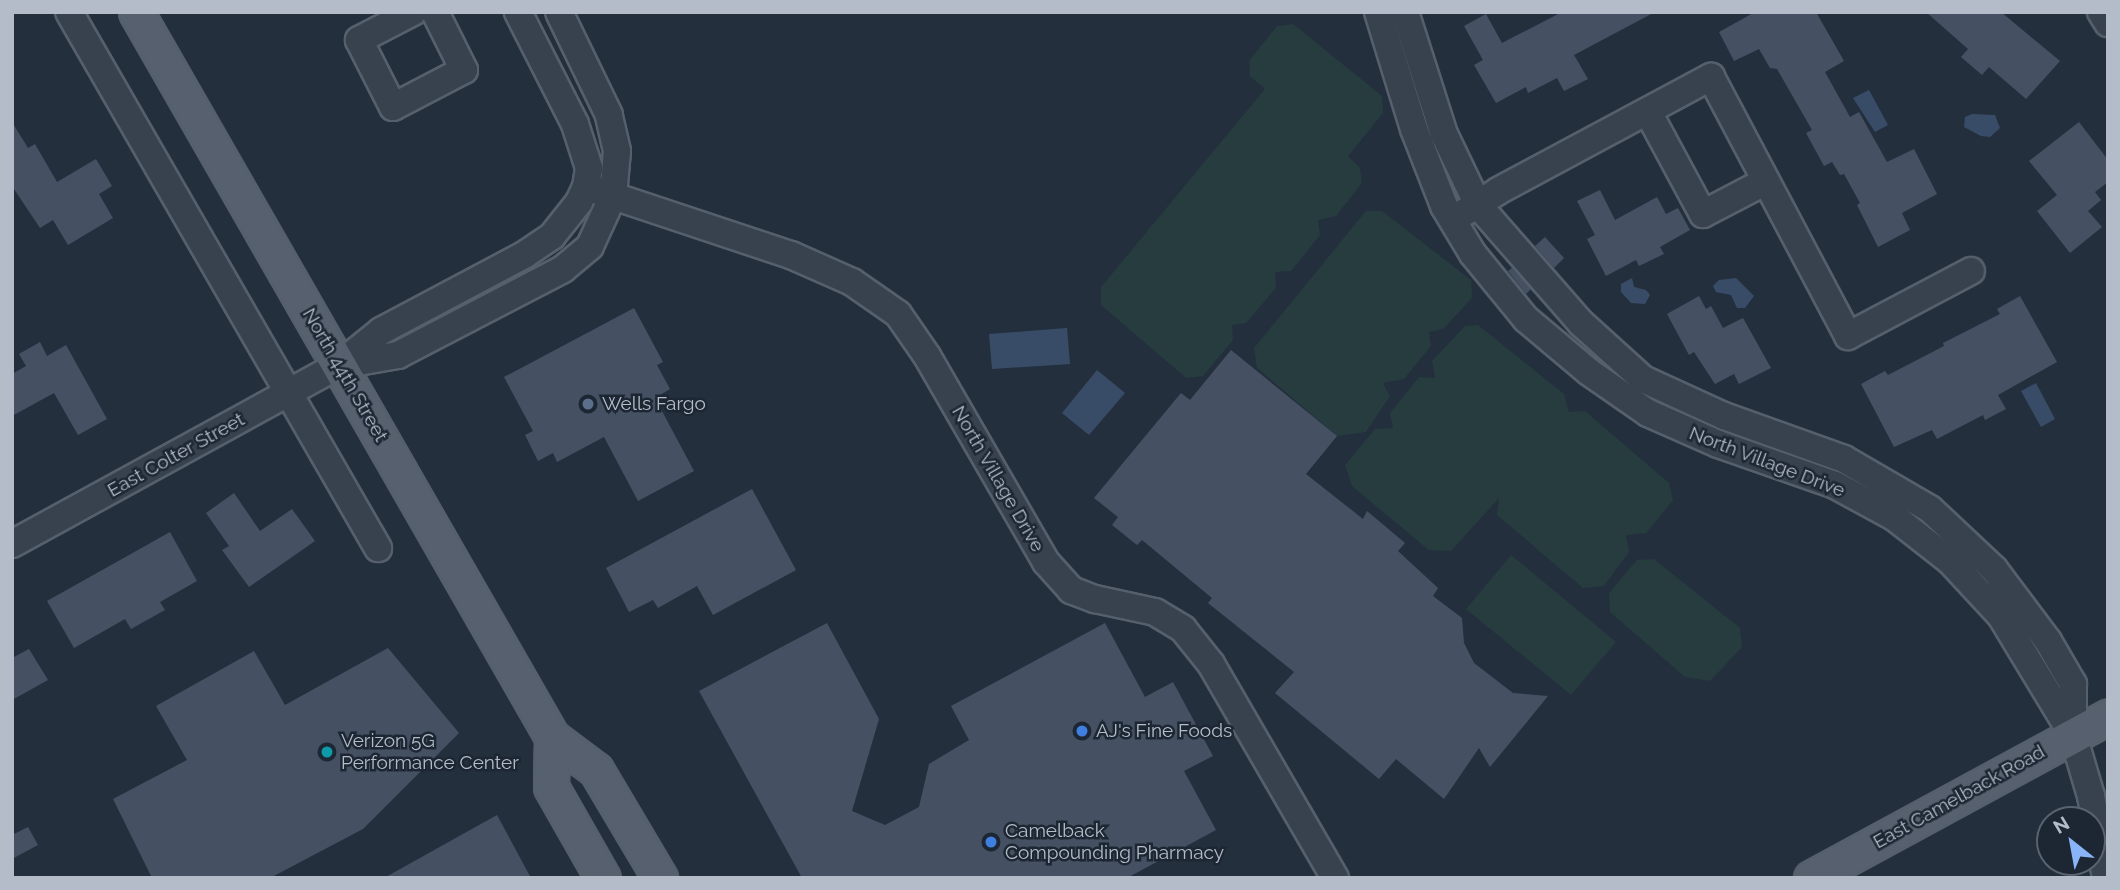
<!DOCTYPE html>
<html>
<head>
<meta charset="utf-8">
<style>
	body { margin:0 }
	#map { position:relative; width:2120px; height:890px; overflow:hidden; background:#242f3e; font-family:Raleway,sans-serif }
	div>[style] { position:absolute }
	.green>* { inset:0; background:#263c3f }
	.water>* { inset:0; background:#394c67 }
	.building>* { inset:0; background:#455162 }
	.roads { filter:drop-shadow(2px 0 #565f6c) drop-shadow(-2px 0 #565f6c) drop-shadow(0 2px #565f6c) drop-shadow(0 -2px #565f6c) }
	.minor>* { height:26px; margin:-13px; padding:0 13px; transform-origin:13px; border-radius:13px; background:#38414e }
	.major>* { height:33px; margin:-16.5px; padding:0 16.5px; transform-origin:16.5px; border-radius:16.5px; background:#56606e }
	.dots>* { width:19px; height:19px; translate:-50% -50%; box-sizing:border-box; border:4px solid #1d2633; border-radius:50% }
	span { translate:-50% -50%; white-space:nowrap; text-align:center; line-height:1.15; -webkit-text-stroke:5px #1d2633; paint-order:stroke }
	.street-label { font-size:19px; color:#b4bcc9 }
	.poi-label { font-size:19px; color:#b4bcc9 }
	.left { translate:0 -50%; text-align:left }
	.frame { position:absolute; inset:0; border:14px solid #b4bcc9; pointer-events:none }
	.north { position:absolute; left:2036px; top:806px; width:70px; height:70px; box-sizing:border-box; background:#1d2633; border:2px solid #59626f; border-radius:50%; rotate:329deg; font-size:19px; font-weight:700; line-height:28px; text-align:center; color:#b4bcc9 }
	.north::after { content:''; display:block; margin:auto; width:24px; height:32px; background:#8ab4f8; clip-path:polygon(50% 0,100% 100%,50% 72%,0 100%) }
</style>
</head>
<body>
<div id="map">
	<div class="green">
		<div style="clip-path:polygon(1293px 24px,1382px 96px,1383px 113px,1348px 156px,1360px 168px,1362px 183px,1336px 216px,1318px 220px,1320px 235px,1291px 271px,1275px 272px,1276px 288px,1246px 323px,1232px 325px,1233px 340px,1203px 376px,1186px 378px,1101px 305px,1101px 287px,1265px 89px,1250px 76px,1249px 61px,1277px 26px)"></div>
		<div style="clip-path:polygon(1366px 211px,1382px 211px,1471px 280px,1472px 298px,1443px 329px,1429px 332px,1431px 346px,1404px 379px,1383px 383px,1390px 396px,1366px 432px,1337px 436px,1257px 368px,1254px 348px)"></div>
		<div style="clip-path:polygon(1478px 325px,1564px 394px,1569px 412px,1585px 411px,1669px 483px,1673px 500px,1646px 533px,1626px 535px,1629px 552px,1604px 586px,1583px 588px,1497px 515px,1499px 498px,1451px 551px,1429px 550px,1352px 486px,1345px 465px,1375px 429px,1393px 428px,1390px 413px,1419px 377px,1435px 378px,1432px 361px,1465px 326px)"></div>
		<div style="clip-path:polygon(1511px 555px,1616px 642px,1571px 695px,1466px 609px)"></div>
		<div style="clip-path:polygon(1654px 559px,1740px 628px,1742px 647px,1710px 681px,1685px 677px,1610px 612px,1609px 593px,1637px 560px)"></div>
	</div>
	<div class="water">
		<div style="clip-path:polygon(1869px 90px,1888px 125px,1875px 132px,1853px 98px)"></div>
		<div style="clip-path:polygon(1972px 114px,1995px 115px,2000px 128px,1990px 137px,1981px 136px,1964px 127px,1965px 117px)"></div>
		<div style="clip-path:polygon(1632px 278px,1634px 287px,1646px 290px,1650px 295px,1645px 304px,1631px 303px,1621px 292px,1621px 284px)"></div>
		<div style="clip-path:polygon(1736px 278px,1754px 296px,1745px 308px,1737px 308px,1731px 295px,1716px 292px,1713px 286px,1719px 280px)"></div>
		<div style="clip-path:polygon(1067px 328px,1070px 364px,992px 369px,989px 334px)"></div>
		<div style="clip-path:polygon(1097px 370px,1125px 393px,1089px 435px,1062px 413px)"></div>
		<div style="clip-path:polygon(2036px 383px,2055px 419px,2041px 427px,2021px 391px)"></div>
	</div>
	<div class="building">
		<div style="clip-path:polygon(1562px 12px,1655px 12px,1574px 55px,1588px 79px,1564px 91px,1557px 78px,1528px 93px,1526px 87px,1496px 103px,1474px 65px,1483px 60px,1464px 26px,1486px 14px,1502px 43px)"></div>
		<div style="clip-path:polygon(1755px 12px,1816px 12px,1844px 61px,1825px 72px,1850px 117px,1859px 112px,1887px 162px,1914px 149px,1937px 194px,1902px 213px,1910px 230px,1878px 247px,1857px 205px,1860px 203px,1844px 174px,1840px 175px,1832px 162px,1824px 166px,1806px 133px,1812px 130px,1777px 69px,1770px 68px,1759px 49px,1734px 61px,1719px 32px)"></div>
		<div style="clip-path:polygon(1926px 12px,2001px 12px,2060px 61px,2026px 99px,1989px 67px,1982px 75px,1961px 57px,1968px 49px)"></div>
		<div style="clip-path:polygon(12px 122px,28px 148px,35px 144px,57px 182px,96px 159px,112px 186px,99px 194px,113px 218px,68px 245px,53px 220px,40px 228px,12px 186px)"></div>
		<div style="clip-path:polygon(2079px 122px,2108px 160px,2108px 182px,2095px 192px,2101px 200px,2088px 211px,2102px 227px,2070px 253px,2037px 211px,2057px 195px,2029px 161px)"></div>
		<div style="clip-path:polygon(1600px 190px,1615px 220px,1657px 197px,1666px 214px,1678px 208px,1690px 230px,1660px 247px,1664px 254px,1639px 266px,1636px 260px,1606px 276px,1587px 239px,1595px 235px,1577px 201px)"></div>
		<div style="clip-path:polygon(1545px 237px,1564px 258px,1554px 268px,1535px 246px)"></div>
		<div style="clip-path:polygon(1512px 268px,1531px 289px,1526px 294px,1508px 271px)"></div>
		<div style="clip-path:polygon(1699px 296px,1706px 309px,1711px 306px,1723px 328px,1743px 318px,1771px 368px,1739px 384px,1734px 374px,1715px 384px,1694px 352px,1689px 355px,1667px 314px)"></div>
		<div style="clip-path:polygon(2020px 296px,2057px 362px,1998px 395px,2006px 409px,1985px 420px,1983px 415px,1937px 439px,1932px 430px,1894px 447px,1861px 384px,1885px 371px,1888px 375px,1944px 346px,1943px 343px,2000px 314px,1997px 309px)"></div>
		<div style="clip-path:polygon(634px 308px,663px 362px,657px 365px,670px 389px,655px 398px,694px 471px,638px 501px,604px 437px,557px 462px,553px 453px,538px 461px,525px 435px,533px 431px,504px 377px)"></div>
		<div style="clip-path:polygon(40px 342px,47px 356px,66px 345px,107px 419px,78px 435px,54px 393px,12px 416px,12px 374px,26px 366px,19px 354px)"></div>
		<div style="clip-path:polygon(1231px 350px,1337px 436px,1306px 474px,1363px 519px,1367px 511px,1405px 543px,1398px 551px,1438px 588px,1433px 596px,1462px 618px,1464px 643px,1474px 663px,1513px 693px,1548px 696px,1490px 767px,1479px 748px,1444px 799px,1396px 759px,1379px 779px,1275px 693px,1294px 672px,1208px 603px,1212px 598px,1142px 540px,1137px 545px,1112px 525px,1118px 517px,1094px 498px,1181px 393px,1190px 400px)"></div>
		<div style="clip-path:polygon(752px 489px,796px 570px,713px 615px,697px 586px,658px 608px,653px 600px,629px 612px,606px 568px)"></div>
		<div style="clip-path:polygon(234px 493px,260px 531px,292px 509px,315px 541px,249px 587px,222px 550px,229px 546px,206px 513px)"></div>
		<div style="clip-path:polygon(170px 532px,197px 581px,160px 602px,165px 610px,131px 629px,125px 619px,74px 648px,47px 601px)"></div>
		<div style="clip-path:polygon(827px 623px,879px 719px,852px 811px,885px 825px,919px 807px,929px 764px,969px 740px,951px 706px,1105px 623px,1145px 697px,1173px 682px,1213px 756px,1184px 771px,1216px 830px,1127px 878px,802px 878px,699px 691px)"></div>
		<div style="clip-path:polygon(388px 648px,459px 733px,363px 829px,270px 878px,152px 878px,113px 799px,187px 760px,156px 706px,254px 651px,285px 705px)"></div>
		<div style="clip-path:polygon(29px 649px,48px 680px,12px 700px,12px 658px)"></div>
		<div style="clip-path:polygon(497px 815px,531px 878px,384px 878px)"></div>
		<div style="clip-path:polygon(28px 827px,38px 845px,12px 859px,12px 835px)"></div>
	</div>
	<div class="roads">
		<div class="minor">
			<div style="left:69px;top:12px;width:619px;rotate:60.04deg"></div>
			<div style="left:413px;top:12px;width:61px;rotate:152.6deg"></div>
			<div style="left:359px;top:40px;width:75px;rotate:63.1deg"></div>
			<div style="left:393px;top:107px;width:80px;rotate:-27.5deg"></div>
			<div style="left:464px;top:70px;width:65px;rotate:-116.6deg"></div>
			<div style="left:1378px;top:12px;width:122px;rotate:72.9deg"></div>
			<div style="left:1414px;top:129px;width:83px;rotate:68.7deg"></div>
			<div style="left:1444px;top:206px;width:56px;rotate:58.9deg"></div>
			<div style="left:1473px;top:254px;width:84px;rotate:50.8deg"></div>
			<div style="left:1526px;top:319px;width:82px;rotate:40.1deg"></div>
			<div style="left:1589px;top:372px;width:72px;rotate:34.8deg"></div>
			<div style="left:1648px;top:413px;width:77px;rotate:23.9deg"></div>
			<div style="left:1718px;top:444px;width:124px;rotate:19.3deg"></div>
			<div style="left:1835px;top:485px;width:67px;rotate:28.5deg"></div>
			<div style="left:1894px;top:517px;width:71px;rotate:38.2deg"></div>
			<div style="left:1950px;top:561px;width:75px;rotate:47.2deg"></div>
			<div style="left:2001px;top:616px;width:139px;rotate:58.8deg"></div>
			<div style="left:2073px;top:735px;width:64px;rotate:73.6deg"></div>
			<div style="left:2091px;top:796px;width:83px;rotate:79.6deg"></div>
			<div style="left:1405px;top:12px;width:128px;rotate:72.3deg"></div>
			<div style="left:1444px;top:134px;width:79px;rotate:64.4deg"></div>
			<div style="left:1478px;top:205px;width:157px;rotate:48.9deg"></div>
			<div style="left:1581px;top:323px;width:84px;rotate:42.1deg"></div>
			<div style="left:1643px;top:379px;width:89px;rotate:24.6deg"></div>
			<div style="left:1724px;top:416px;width:127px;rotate:19.7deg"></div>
			<div style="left:1844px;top:459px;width:99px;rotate:30.2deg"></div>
			<div style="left:1930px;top:509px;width:88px;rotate:43.2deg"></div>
			<div style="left:1994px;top:569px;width:90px;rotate:53.1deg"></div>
			<div style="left:2048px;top:641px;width:50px;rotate:59.8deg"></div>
			<div style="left:2073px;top:684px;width:50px;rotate:90deg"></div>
			<div style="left:2101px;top:12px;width:13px;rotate:58deg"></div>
			<div style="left:1648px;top:112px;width:116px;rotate:61.7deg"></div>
			<div style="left:1703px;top:214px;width:71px;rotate:-27.6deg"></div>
			<div style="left:586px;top:187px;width:216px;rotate:18.4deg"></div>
			<div style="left:791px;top:255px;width:67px;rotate:23.9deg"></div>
			<div style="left:852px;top:282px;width:56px;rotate:34.8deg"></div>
			<div style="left:898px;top:314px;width:51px;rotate:55.4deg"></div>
			<div style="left:927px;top:356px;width:238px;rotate:60deg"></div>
			<div style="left:1046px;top:562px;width:38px;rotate:48deg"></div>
			<div style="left:1071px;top:590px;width:26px;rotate:21deg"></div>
			<div style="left:1095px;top:599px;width:61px;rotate:12.2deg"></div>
			<div style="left:1155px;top:612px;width:33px;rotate:31deg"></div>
			<div style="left:1183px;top:629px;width:45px;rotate:51.3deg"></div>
			<div style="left:1211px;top:664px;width:247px;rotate:59.9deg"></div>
			<div style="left:1465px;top:212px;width:39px;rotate:-32deg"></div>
			<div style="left:1498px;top:191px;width:242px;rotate:-28.2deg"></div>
			<div style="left:1711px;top:77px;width:293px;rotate:62.1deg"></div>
			<div style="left:1848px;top:336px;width:139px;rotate:-27.9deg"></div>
			<div style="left:341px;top:365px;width:58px;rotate:-10deg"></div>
			<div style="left:398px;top:355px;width:186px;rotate:-27.5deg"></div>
			<div style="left:563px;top:269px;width:35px;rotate:-40deg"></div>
			<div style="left:590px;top:246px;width:55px;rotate:-65.3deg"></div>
			<div style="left:613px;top:196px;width:45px;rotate:-84.9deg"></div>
			<div style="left:617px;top:151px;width:37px;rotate:-103deg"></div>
			<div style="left:609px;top:115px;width:114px;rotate:-115.9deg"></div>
			<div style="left:12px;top:544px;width:373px;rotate:-28.7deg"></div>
			<div style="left:339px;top:365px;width:54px;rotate:-39deg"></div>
			<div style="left:381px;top:331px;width:162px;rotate:-28deg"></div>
			<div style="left:524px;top:255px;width:34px;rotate:-34deg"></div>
			<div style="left:552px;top:236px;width:43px;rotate:-51.5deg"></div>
			<div style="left:579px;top:202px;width:17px;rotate:-65deg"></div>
			<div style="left:586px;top:187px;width:19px;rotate:-81deg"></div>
			<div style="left:589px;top:168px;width:46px;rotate:-107.7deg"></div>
			<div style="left:575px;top:124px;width:126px;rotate:-117deg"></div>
		</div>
		<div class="major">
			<div style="left:136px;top:12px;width:836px;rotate:60.15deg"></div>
			<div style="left:552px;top:737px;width:55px;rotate:36.9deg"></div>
			<div style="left:596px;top:770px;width:126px;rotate:59.3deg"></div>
			<div style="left:552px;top:737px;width:50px;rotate:91.1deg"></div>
			<div style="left:551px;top:787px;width:105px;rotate:60.3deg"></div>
			<div style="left:1811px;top:878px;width:338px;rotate:-28.5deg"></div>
		</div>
	</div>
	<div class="dots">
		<div style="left:588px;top:404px;background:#5c6f8a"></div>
		<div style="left:1082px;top:731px;background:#3f7fe0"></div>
		<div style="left:327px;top:752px;background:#0f9aa8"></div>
		<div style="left:991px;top:842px;background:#3f7fe0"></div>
	</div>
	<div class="street-label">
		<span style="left:345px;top:375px;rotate:60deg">North 44th Street</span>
		<span style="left:176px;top:455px;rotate:-29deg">East Colter Street</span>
		<span style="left:1767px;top:462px;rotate:21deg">North Village Drive</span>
		<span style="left:998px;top:479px;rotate:60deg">North Village Drive</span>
		<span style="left:1959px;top:797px;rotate:-29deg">East Camelback Road</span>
	</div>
	<div class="poi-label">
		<span class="left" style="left:602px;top:404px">Wells Fargo</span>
		<span class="left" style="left:1096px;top:731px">AJ's Fine Foods</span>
		<span class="left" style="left:341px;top:752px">Verizon 5G<br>Performance Center</span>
		<span class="left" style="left:1005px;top:842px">Camelback<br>Compounding Pharmacy</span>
	</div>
	<div class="frame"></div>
	<div class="north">N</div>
</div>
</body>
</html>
